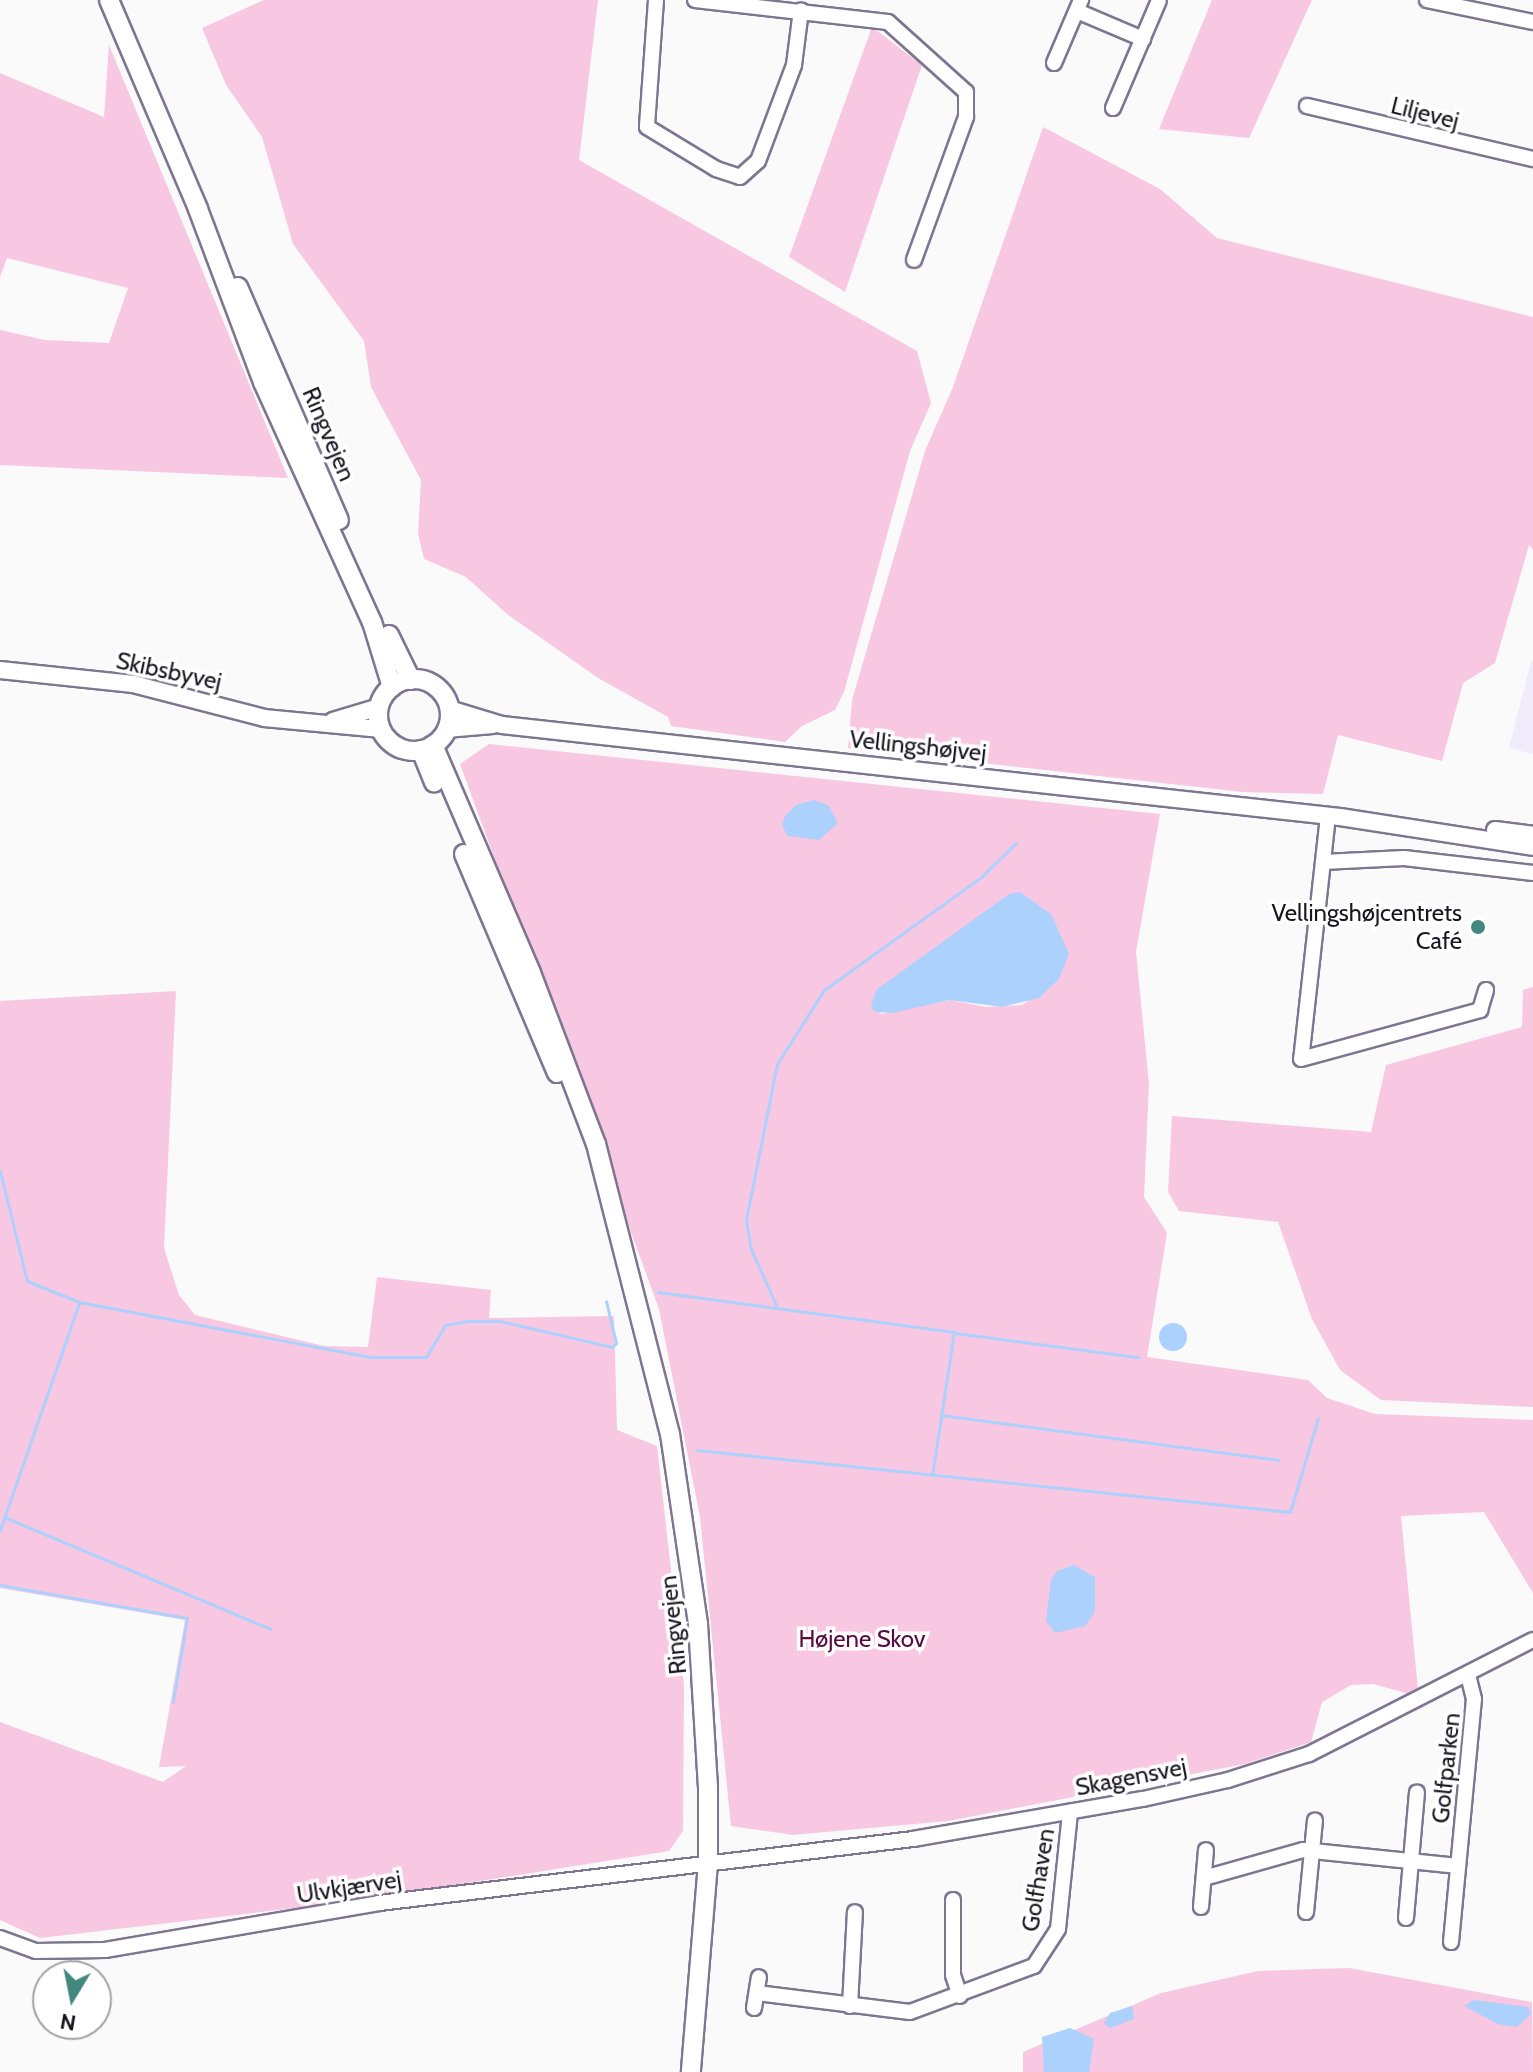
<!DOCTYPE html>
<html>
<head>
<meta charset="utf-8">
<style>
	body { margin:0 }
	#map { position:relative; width:1533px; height:2072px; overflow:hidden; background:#fafafa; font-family:Cabin,sans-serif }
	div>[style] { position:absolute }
	.built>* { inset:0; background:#f0ecfb }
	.green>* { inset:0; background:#f8c7e2 }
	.water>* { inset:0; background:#acd1fc }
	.round { border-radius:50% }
	.stream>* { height:3px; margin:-1.5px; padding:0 1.5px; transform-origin:1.5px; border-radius:1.5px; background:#acd1fc }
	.roads { filter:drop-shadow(2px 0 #7e7691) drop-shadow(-2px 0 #7e7691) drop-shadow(0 2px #7e7691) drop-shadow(0 -2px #7e7691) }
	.minor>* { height:14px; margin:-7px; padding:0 7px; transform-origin:7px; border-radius:7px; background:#fff }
	.tertiary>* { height:16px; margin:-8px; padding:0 8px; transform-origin:8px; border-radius:8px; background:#fff }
	.secondary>* { height:18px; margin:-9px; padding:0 9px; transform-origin:9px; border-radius:9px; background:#fff }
	.secondary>.ring { margin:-9px; padding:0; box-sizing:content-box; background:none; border:18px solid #fff; border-radius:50% }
	.dots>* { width:22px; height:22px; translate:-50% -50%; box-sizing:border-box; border:4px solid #fff; border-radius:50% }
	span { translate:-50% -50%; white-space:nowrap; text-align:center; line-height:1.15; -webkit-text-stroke:7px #fff; paint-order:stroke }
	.street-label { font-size:24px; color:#1a1721 }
	.poi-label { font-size:24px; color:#1a1721 }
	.right { translate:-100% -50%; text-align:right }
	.park-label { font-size:24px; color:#570b40 }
	.north { position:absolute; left:32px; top:1960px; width:80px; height:80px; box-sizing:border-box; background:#fff; border:2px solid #a3a2a6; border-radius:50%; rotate:190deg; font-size:22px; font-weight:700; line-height:32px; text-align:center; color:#1a1721 }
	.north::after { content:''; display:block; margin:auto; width:28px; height:36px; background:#43887f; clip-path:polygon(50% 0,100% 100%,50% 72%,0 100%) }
</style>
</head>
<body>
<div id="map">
	<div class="built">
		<div style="clip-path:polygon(1531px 661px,1533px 662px,1533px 754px,1509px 748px)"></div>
	</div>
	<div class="green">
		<div style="clip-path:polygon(264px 0,598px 0,579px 160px,917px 351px,931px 403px,910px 451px,844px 692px,835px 710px,802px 726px,785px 742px,671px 726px,668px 717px,598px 678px,507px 614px,466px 577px,424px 559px,418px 533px,421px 480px,371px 387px,364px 341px,293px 244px,262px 137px,226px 85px,202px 28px)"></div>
		<div style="clip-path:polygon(1212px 0,1312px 0,1249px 138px,1159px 129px)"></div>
		<div style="clip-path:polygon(872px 27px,922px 65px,845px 292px,789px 257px)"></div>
		<div style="clip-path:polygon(109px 45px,288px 478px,0 465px,0 330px,45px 340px,109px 343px,128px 288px,7px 258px,0 277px,0 73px,104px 117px)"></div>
		<div style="clip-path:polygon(1043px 127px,1160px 189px,1217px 238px,1533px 317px,1533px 550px,1529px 545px,1495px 663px,1463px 683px,1442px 761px,1338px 735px,1323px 794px,1243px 792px,848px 748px,852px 700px,925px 451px,953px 387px)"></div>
		<div style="clip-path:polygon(evenodd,489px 744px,1160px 814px,1136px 952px,1149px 1084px,1144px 1197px,1167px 1233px,1147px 1357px,1308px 1380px,1327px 1398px,1375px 1414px,1533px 1420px,1533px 1593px,1484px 1512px,1401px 1516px,1418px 1689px,1413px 1695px,1373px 1684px,1351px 1685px,1322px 1702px,1311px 1742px,1245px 1764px,948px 1821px,793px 1835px,731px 1826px,700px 1517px,659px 1309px,460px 764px,489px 744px,1059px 979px,1022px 1005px,986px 1007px,950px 1000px,882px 1014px,871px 1007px,1059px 979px)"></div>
		<div style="clip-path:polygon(1533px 987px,1533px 1407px,1381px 1400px,1340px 1370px,1312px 1319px,1278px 1222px,1179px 1211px,1168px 1192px,1172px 1116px,1371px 1132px,1386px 1065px,1522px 1027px,1523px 990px)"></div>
		<div style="clip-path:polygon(176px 991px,164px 1248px,179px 1295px,195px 1315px,324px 1346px,368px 1347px,377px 1277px,491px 1290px,489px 1318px,614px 1316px,617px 1430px,657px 1446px,684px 1685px,683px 1831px,669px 1851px,355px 1901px,40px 1938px,0 1920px,0 1722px,163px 1782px,186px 1766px,159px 1767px,185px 1620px,0 1588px,0 1001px)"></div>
		<div style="clip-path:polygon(1349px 1968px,1532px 2002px,1533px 2072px,1023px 2072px,1023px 2052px,1161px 1993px,1258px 1971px)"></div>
	</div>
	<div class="water">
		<div style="clip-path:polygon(814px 800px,828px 805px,838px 823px,819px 840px,788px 836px,782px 826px,785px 816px,796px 805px)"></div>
		<div style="clip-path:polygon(1020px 892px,1051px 914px,1069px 954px,1059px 979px,1039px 998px,1002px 1007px,949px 1000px,893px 1013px,875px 1012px,871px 1007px,876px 990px,1009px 894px)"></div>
		<div class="round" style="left:1159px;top:1323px;width:28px;height:28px"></div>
		<div style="clip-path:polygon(1074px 1565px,1095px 1577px,1095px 1612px,1085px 1626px,1055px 1633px,1046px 1621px,1051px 1580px,1057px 1571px)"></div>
		<div style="clip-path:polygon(1474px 2000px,1528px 2007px,1531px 2014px,1517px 2027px,1498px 2024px,1464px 2006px)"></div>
		<div style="clip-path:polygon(1132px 2006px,1134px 2019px,1110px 2028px,1104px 2023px,1110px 2013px)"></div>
		<div style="clip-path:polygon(1070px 2028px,1094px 2039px,1089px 2072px,1044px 2072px,1042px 2037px)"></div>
	</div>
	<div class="stream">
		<div style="left:0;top:1171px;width:113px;rotate:76.2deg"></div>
		<div style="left:27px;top:1281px;width:56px;rotate:22deg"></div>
		<div style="left:79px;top:1302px;width:295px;rotate:10.7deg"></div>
		<div style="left:369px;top:1357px;width:57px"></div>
		<div style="left:426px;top:1357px;width:37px;rotate:-59deg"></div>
		<div style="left:445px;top:1325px;width:23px;rotate:-10deg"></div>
		<div style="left:468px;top:1321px;width:32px"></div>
		<div style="left:500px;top:1321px;width:115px;rotate:13.1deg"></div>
		<div style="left:612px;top:1347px;width:6px;rotate:-45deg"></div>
		<div style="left:616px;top:1343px;width:43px;rotate:-103.4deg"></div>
		<div style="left:658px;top:1292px;width:299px;rotate:7.7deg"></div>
		<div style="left:954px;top:1332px;width:145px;rotate:98.7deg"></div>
		<div style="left:776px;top:1305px;width:61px;rotate:-114.1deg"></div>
		<div style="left:751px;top:1249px;width:29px;rotate:-100deg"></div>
		<div style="left:746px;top:1220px;width:159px;rotate:-78.8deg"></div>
		<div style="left:777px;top:1064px;width:88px;rotate:-57.6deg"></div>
		<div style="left:824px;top:990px;width:193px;rotate:-35.7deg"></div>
		<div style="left:981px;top:877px;width:49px;rotate:-44.2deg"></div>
		<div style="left:955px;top:1333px;width:185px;rotate:7.5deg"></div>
		<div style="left:941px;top:1415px;width:340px;rotate:7.6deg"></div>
		<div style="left:697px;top:1450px;width:596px;rotate:5.97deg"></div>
		<div style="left:1290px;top:1512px;width:98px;rotate:-73.4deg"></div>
		<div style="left:4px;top:1517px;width:289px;rotate:22.8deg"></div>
		<div style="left:0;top:1530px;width:240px;rotate:-70.8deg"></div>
		<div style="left:0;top:1585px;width:190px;rotate:10deg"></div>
		<div style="left:187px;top:1618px;width:85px;rotate:99.5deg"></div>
	</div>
	<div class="roads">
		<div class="minor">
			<div style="left:656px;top:0;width:127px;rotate:94.1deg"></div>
			<div style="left:647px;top:127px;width:81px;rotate:31.3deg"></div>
			<div style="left:716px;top:169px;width:25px;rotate:18deg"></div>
			<div style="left:740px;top:177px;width:24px;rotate:-42deg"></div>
			<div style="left:758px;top:161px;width:103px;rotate:-69.4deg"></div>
			<div style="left:794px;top:65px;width:55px;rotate:-82.7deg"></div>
			<div style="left:695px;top:0;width:194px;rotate:6.5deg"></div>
			<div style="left:888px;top:22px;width:105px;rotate:41.9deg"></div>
			<div style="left:966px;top:92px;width:25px;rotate:90deg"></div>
			<div style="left:966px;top:117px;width:152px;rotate:110deg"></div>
			<div style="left:1427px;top:0;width:108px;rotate:11.7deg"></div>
			<div style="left:1077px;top:11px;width:72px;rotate:23deg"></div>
			<div style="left:1054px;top:63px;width:69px;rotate:-66.8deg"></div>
			<div style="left:1307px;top:106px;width:232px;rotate:13.2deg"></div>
			<div style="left:1113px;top:108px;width:117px;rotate:-66.9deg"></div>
			<div style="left:1328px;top:816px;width:244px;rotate:96.3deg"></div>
			<div style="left:1301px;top:1059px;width:186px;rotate:-15.3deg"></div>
			<div style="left:1480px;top:1010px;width:21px;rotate:-73deg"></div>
			<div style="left:1323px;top:862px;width:81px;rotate:-2.8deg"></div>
			<div style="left:1404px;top:858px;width:130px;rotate:6.6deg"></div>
			<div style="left:1204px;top:1878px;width:103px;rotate:-15.8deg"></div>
			<div style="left:1303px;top:1850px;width:156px;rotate:5.9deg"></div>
			<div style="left:953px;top:1900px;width:75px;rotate:90deg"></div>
			<div style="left:953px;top:1975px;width:22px;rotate:72deg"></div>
			<div style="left:1201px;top:1907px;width:57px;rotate:-85deg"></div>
			<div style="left:1306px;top:1912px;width:92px;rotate:-84.4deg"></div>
			<div style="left:1406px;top:1918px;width:126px;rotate:-85deg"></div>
			<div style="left:0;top:1938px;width:38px;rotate:20deg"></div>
			<div style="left:36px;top:1951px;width:69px;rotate:-0.8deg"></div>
			<div style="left:105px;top:1950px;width:278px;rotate:-9.7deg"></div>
			<div style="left:379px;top:1903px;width:538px;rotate:-6.83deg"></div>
			<div style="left:913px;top:1839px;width:233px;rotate:-9.9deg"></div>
			<div style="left:1143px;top:1799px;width:87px;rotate:-12.6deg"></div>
			<div style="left:1228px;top:1780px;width:85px;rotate:-17.8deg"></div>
			<div style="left:1309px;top:1754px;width:251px;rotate:-27deg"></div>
			<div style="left:1451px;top:1942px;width:244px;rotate:-84.6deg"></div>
			<div style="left:1474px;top:1699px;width:25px;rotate:-104deg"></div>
			<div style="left:757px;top:1993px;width:154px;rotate:7.1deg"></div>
			<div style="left:910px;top:2012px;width:132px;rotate:-20.4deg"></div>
			<div style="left:1034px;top:1966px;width:44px;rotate:-57deg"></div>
			<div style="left:1058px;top:1929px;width:118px;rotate:-84.1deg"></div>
			<div style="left:850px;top:2006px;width:94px;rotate:-87deg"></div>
			<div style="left:754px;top:2008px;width:31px;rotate:-81deg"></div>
		</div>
		<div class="tertiary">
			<div style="left:0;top:670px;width:134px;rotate:6deg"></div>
			<div style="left:133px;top:684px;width:135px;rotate:14.5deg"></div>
			<div style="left:264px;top:718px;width:118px;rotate:5.4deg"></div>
			<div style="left:449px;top:709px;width:55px;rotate:16.8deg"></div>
			<div style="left:502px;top:725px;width:843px;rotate:6.27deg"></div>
			<div style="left:1340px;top:817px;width:195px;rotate:8.8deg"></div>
			<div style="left:333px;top:721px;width:48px;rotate:-16.9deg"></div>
			<div style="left:446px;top:729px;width:47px;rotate:-4.9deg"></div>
			<div style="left:1495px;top:830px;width:38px;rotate:7deg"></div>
		</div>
		<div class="secondary">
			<div style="left:109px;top:0;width:227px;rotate:66.9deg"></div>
			<div style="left:198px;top:209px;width:185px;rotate:69.4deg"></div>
			<div style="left:263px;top:382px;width:264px;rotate:65.6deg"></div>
			<div style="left:372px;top:622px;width:68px;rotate:72.9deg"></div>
			<div style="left:238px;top:287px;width:254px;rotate:66.6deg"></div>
			<div style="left:389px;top:635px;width:50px;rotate:63.9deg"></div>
			<div class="ring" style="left:378px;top:679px;width:54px;height:54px"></div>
			<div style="left:433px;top:745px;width:248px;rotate:66.7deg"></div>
			<div style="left:531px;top:973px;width:183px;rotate:69.2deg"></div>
			<div style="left:596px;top:1144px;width:299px;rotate:75.7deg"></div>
			<div style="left:670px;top:1434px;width:192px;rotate:81.6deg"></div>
			<div style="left:698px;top:1624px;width:163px;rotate:86.5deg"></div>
			<div style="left:708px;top:1787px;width:76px;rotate:90deg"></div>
			<div style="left:708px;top:1863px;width:210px;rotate:94.7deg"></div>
			<div style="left:421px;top:750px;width:35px;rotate:68deg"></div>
			<div style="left:464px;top:854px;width:238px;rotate:67deg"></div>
		</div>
	</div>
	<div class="dots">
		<div style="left:1478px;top:927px;background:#43887f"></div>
	</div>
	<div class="street-label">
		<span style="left:1425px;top:113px;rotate:14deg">Liljevej</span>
		<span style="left:329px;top:434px;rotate:67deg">Ringvejen</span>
		<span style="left:169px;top:671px;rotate:12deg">Skibsbyvej</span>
		<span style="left:918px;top:746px;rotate:6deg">Vellingshøjvej</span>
		<span style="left:673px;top:1625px;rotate:-96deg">Ringvejen</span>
		<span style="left:1446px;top:1768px;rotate:-84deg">Golfparken</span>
		<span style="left:1131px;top:1777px;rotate:-11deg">Skagensvej</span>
		<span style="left:1038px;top:1880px;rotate:-81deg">Golfhaven</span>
		<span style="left:349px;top:1887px;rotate:-9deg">Ulvkjærvej</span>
	</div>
	<div class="poi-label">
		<span class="right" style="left:1462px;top:927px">Vellingshøjcentrets<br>Café</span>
	</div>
	<div class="park-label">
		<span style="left:862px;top:1639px">Højene Skov</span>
	</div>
	<div class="north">N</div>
</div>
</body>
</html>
